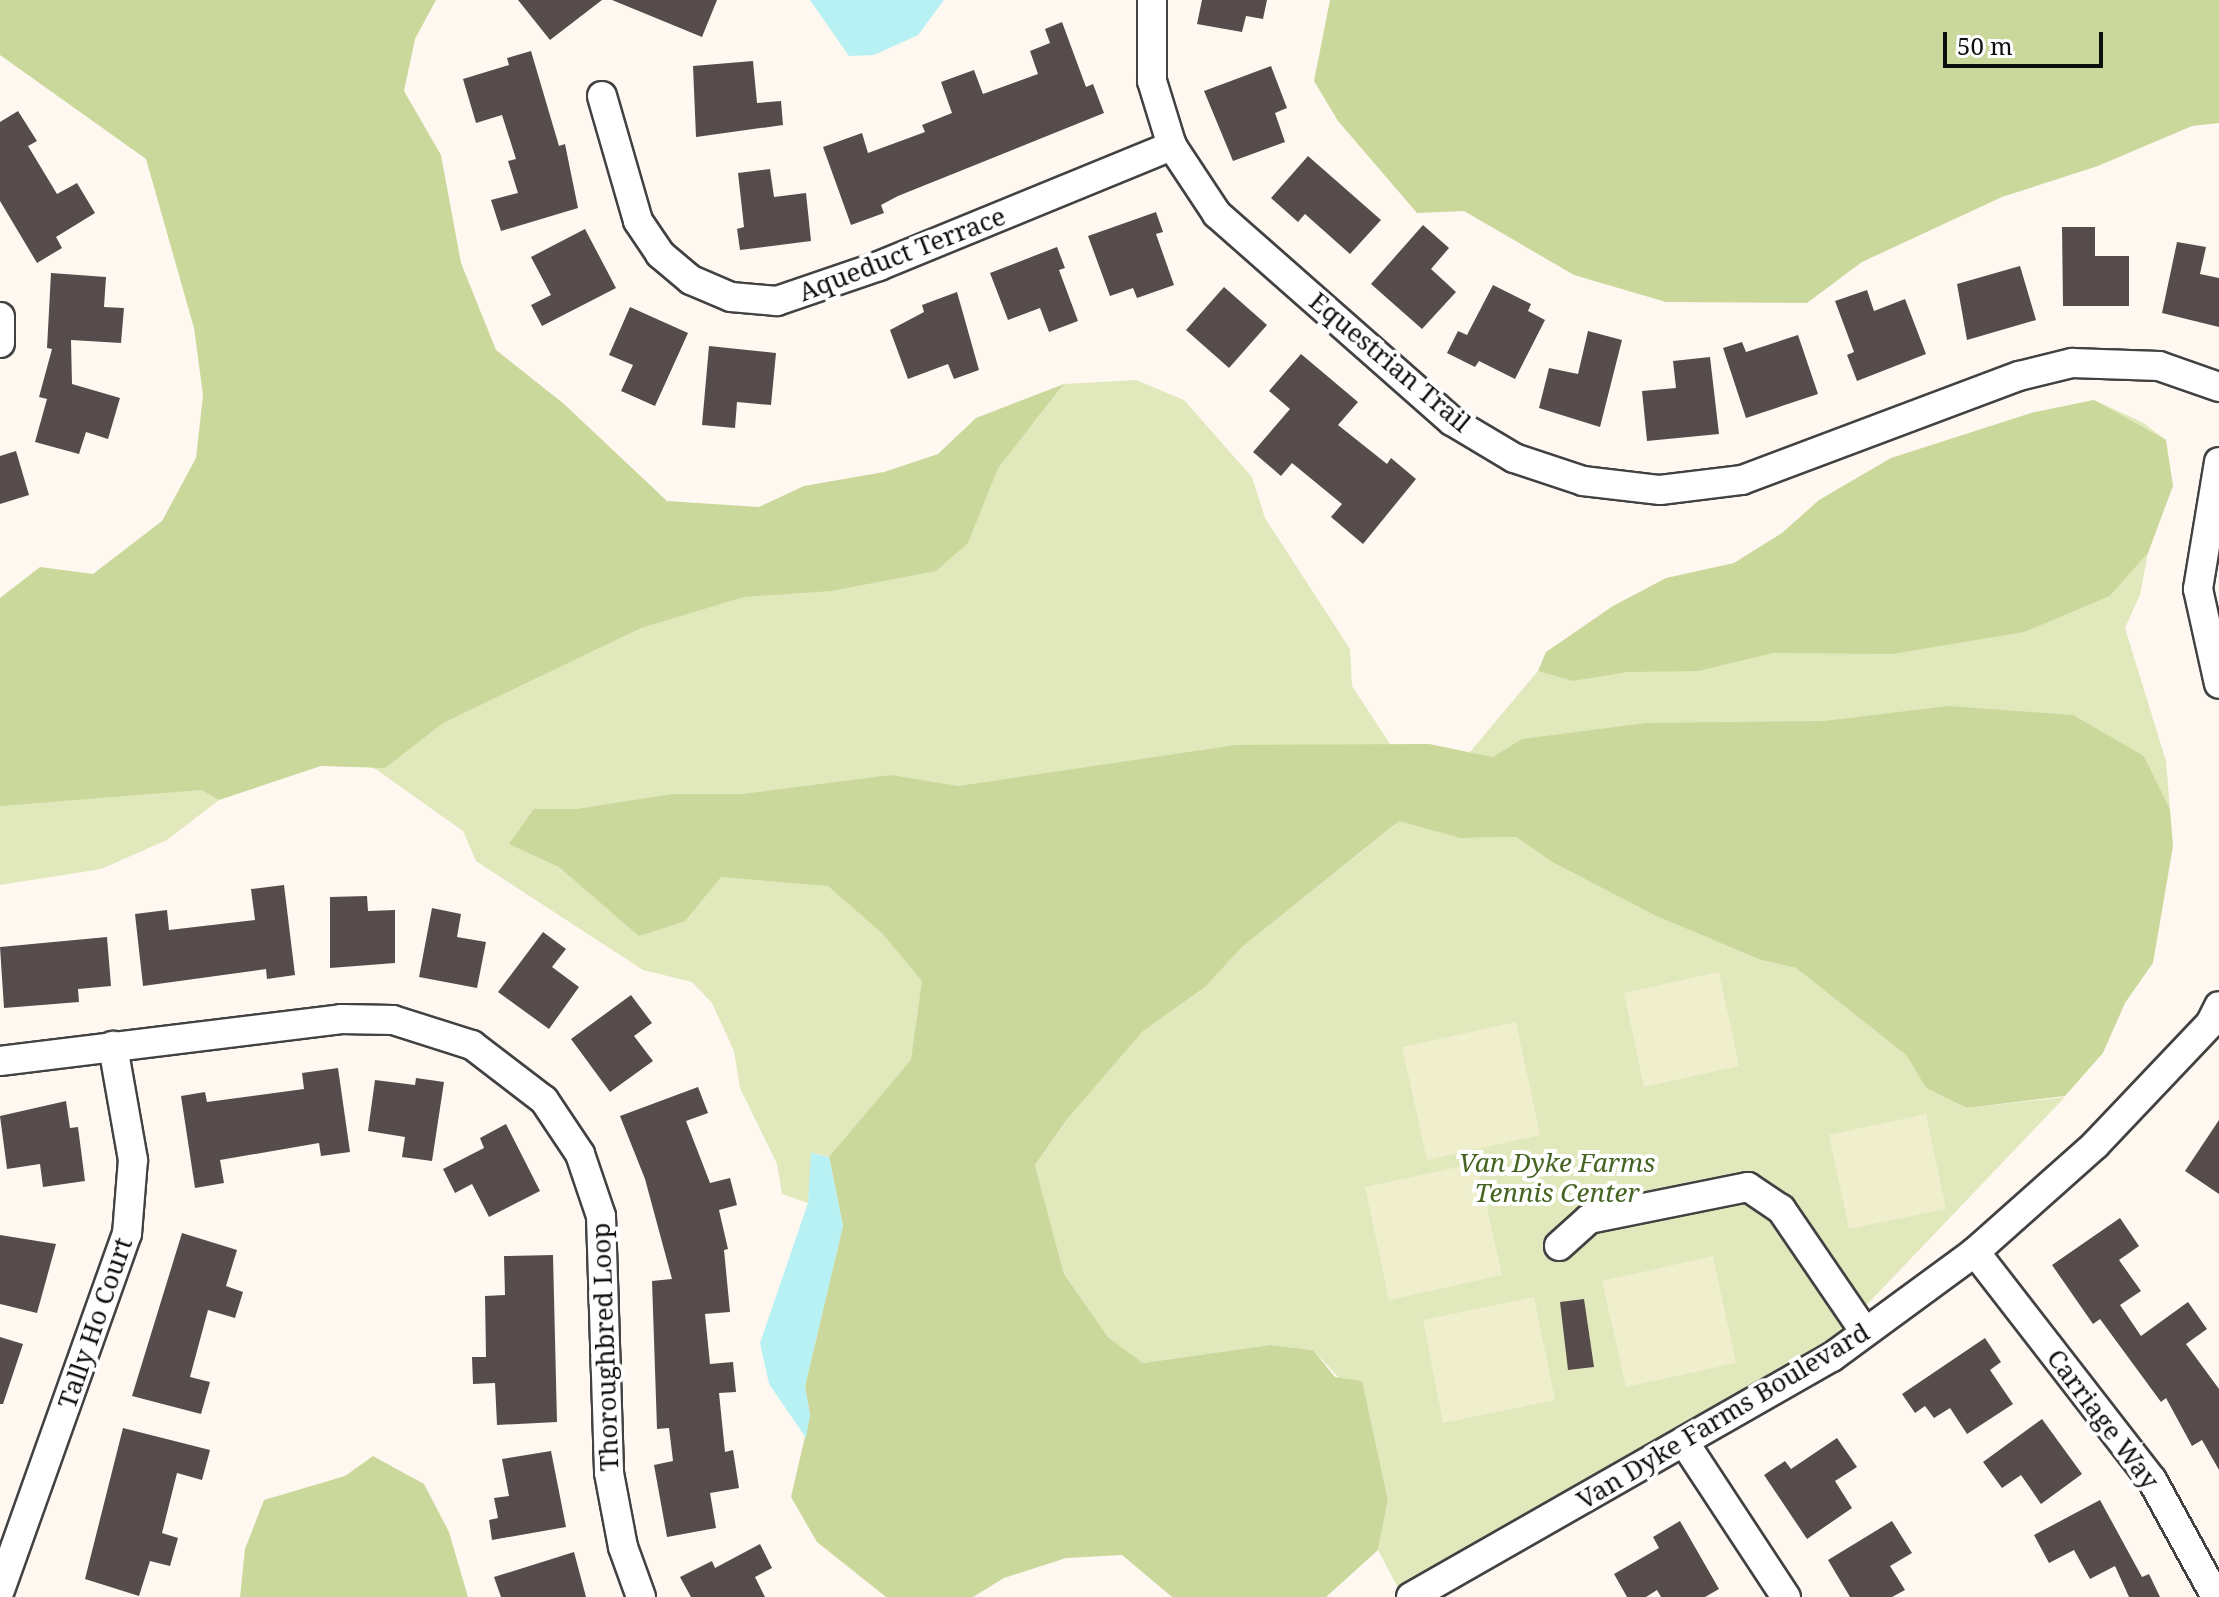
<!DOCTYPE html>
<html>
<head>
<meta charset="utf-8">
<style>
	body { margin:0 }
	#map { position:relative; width:2219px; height:1597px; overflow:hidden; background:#fef8f1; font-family:"Noto Serif",serif }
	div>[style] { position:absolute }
	.green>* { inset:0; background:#e1e8bc }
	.forest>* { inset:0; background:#cbd89c }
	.pitch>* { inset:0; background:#efefce }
	.water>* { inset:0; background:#b8f1f3 }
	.building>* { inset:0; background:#574c4c }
	.roads { filter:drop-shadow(2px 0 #424242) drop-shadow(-2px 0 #424242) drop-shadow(0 2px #424242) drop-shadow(0 -2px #424242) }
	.minor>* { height:28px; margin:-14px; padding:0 14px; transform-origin:14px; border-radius:14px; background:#fff }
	span { translate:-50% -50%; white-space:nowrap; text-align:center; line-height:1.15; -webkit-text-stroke:8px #fff; paint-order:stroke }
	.street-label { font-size:26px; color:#0f0f0f }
	.park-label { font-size:26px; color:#456422; font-style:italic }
	.scale { position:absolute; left:1943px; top:32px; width:160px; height:36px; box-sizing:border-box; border:4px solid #0f0f0f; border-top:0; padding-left:10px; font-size:24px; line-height:28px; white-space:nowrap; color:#0f0f0f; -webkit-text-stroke:6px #fff; paint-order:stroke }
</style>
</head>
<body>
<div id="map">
	<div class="green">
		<div style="clip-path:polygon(0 0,259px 0,450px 333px,689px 538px,1033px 424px,1064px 384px,1136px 380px,1184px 400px,1252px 477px,1265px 518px,1350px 649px,1352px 686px,1392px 747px,1409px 756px,1489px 757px,1470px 752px,1538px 671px,1572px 681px,1997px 442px,2031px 413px,2094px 400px,2142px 422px,2166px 440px,2159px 498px,2074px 610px,2110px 596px,2148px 553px,2140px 595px,2125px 628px,2166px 761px,2170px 809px,2144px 756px,1603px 847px,1401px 821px,1460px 838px,1516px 837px,1552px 862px,1656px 916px,1761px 960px,1796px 968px,1906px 1055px,1926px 1088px,1967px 1108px,2065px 1097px,1817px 1357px,1399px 1590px,1378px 1550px,1388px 1500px,1368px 1409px,1313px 1350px,1270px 1345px,1143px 1363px,1108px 1337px,1064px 1274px,1035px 1165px,1096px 1079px,1142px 1032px,1205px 987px,1242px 947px,1397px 823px,1177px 976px,1010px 1180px,1181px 1564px,806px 1438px,810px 1415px,805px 1386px,843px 1226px,839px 1186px,829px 1157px,812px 1153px,808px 1203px,782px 1194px,777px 1164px,740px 1088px,734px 1051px,712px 1003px,692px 982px,643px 970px,476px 861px,463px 831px,377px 770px,334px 752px,201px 790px,219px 800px,167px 840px,101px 869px,0 885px,0 656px,48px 646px,238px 453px,190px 161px)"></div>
	</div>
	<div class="forest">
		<div style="clip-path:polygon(0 0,436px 0,415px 39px,404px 91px,441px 155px,461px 263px,496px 350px,564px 404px,667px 501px,759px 507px,804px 486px,884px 472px,938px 454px,976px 418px,1064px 384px,998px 468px,968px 543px,936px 571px,831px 591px,744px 597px,641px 628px,443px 723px,385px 768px,321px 766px,219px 800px,201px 790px,0 806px,0 598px,40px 567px,93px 574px,162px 521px,196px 458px,203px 395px,194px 328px,146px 159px,0 55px)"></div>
		<div style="clip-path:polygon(1330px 0,2219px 0,2219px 123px,2192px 126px,2098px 166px,2002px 197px,1862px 262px,1807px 303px,1666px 302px,1574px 275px,1464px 211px,1417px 213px,1338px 121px,1314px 81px)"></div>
		<div style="clip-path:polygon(2094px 400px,2166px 440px,2173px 486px,2148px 553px,2110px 596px,2024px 632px,1892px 654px,1773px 653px,1698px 671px,1628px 672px,1572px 681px,1538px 671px,1546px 652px,1613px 606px,1666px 578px,1734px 563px,1782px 533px,1819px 500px,1891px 458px,2031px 413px)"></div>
		<div style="clip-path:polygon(1948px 706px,2073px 715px,2144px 756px,2170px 809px,2173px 846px,2153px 963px,2125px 1003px,2103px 1053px,2065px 1096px,1967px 1108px,1926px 1088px,1906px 1055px,1796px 968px,1761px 960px,1656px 916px,1552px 862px,1516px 837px,1460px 838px,1399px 821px,1242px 947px,1205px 987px,1142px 1032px,1068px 1118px,1035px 1165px,1064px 1274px,1108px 1337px,1143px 1363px,1270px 1345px,1313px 1350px,1335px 1377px,1362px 1381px,1388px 1500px,1378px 1550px,1326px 1597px,1172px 1597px,1122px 1555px,1066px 1558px,1004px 1578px,973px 1597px,886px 1597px,817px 1542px,791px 1497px,810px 1415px,805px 1386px,843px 1226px,829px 1157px,911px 1060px,922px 981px,882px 933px,828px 886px,721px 877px,685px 921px,639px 936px,559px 867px,509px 844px,534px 809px,577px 809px,672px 794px,743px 794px,891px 775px,958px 786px,1236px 745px,1429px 744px,1493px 757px,1522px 739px,1646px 723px,1824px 721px)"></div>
		<div style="clip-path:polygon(373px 1456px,424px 1484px,449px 1532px,468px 1597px,240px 1597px,245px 1549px,264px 1500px,345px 1476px)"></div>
	</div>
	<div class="pitch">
		<div style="clip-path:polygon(1719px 972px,1739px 1066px,1644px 1087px,1624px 993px)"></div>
		<div style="clip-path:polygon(1516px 1022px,1540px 1135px,1427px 1160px,1402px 1047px)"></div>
		<div style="clip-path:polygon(1926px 1114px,1946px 1209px,1849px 1229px,1829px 1135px)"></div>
		<div style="clip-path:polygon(1477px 1163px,1502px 1275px,1389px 1300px,1365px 1187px)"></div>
		<div style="clip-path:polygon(1713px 1256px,1736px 1363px,1626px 1387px,1602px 1281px)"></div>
		<div style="clip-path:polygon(1534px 1297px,1555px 1400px,1443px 1423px,1423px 1320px)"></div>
	</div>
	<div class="water">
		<div style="clip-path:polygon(810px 0,944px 0,918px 35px,874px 55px,849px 56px)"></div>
		<div style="clip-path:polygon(811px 1153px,829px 1157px,843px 1226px,805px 1386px,810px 1415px,806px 1438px,769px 1384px,760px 1343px,808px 1203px)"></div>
	</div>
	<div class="building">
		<div style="clip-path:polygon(518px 0,602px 0,550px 40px)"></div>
		<div style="clip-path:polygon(612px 0,717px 0,702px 37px)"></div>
		<div style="clip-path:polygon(1202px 0,1267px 0,1263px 19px,1246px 16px,1242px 32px,1197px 24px)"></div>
		<div style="clip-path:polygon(1062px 22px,1086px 87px,1093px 84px,1104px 113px,898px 196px,881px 205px,884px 213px,851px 225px,823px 147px,862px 133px,868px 153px,925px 132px,922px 125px,952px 113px,941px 82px,974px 70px,983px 94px,1038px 74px,1030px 51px,1050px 43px,1045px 29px)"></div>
		<div style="clip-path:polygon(531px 51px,559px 146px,565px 144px,578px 208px,501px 231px,491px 200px,518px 193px,508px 161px,516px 159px,502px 115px,476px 123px,463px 79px,509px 65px,507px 58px)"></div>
		<div style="clip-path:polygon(753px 61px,757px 103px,781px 101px,783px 125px,696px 137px,693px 66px)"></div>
		<div style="clip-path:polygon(1271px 66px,1287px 108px,1275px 113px,1285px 142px,1233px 161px,1204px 91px)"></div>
		<div style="clip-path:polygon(18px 111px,37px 141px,28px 146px,57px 194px,77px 183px,95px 213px,56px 237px,62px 248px,37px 263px,0 201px,0 122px)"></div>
		<div style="clip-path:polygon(1308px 156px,1381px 220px,1350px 254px,1305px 214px,1298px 222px,1271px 198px)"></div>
		<div style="clip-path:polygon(770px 169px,774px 197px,806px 193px,811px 241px,740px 250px,737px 229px,744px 227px,738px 173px)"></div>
		<div style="clip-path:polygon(1156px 212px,1163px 232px,1156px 234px,1174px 285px,1137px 298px,1133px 288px,1110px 296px,1088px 236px)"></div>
		<div style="clip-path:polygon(1423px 225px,1449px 248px,1431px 269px,1456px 292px,1422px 329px,1371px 284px)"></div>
		<div style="clip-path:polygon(2062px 227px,2095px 227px,2095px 256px,2129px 256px,2129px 306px,2063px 306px)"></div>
		<div style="clip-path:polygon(585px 229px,616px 288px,542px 326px,531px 305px,551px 295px,531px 257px)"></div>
		<div style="clip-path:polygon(2177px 242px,2206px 247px,2200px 274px,2219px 278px,2219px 327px,2162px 313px)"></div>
		<div style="clip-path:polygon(1057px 247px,1065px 268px,1059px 270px,1078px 321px,1049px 332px,1040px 308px,1008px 320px,990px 273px)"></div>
		<div style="clip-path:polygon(2020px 266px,2036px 320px,1967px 340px,1957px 284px)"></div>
		<div style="clip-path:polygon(51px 273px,106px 277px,104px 307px,124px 308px,121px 343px,71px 340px,72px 384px,120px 398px,108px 439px,86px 432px,79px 454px,35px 442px,47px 399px,39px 397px,52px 349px,47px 348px)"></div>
		<div style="clip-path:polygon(1493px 285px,1531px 304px,1528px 311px,1545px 320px,1515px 379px,1479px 361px,1475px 367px,1447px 353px,1458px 331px,1467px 335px)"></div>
		<div style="clip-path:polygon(1224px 287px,1267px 325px,1229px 368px,1186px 330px)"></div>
		<div style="clip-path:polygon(1867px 290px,1874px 311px,1905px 299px,1926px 354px,1857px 381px,1847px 355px,1854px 352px,1835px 301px)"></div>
		<div style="clip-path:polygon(957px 292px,979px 370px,954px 379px,948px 364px,908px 379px,890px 330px,924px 312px,922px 305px)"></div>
		<div style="clip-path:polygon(630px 307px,688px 333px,655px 406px,621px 391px,633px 365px,609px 355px)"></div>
		<div style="clip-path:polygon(1588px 331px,1622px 340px,1600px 427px,1539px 408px,1549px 368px,1578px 374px)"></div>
		<div style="clip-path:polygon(1798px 335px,1818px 394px,1746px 418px,1723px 348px,1742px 342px,1746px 352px)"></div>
		<div style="clip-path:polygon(709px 346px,776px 353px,771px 405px,737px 402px,735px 428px,702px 425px)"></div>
		<div style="clip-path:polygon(1301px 354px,1358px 402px,1338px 425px,1387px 464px,1391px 458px,1416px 479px,1363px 544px,1331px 517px,1342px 504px,1292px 463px,1281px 476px,1253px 452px,1290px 409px,1269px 391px)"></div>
		<div style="clip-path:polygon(1710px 357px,1719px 434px,1647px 441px,1642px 391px,1676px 388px,1673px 361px)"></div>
		<div style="clip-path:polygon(16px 451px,29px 495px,0 504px,0 456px)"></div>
		<div style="clip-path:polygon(284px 885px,295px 975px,267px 979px,266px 969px,143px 986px,135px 914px,167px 910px,169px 930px,255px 920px,251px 889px)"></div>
		<div style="clip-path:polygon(367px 896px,368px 911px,395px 910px,395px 963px,330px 968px,330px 897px)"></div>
		<div style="clip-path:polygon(432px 908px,461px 914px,457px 937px,486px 942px,477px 988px,419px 977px)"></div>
		<div style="clip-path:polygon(543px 932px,566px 949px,552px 967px,579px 987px,549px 1029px,498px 992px)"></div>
		<div style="clip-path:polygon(107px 937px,111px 986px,78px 989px,79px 1002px,4px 1008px,0 947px)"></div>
		<div style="clip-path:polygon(631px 995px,652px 1023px,634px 1036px,653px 1061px,610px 1092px,571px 1039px)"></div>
		<div style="clip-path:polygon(338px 1068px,350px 1152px,321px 1156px,319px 1143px,220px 1160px,224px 1183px,195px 1188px,181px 1096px,205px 1092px,207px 1102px,304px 1089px,302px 1073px)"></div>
		<div style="clip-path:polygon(416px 1078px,444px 1082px,432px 1161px,402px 1157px,405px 1137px,368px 1131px,375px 1080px,415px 1085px)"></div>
		<div style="clip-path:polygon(698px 1087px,708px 1113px,686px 1121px,710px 1183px,730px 1178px,737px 1205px,719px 1210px,728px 1249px,724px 1250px,730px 1312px,705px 1314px,710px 1364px,733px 1362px,736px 1392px,719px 1393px,725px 1452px,733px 1450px,739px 1488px,710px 1493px,716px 1528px,667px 1537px,654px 1465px,673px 1461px,669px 1428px,657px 1429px,652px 1281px,672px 1279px,645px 1179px,620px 1116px)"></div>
		<div style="clip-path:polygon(66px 1101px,70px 1128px,78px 1127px,85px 1181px,43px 1187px,40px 1164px,7px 1169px,0 1116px)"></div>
		<div style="clip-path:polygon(2219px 1120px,2219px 1194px,2185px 1171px)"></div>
		<div style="clip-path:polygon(506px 1124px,540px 1191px,489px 1217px,472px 1184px,455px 1193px,443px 1169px,484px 1148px,480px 1138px)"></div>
		<div style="clip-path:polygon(2120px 1218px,2139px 1246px,2119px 1260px,2141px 1291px,2120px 1305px,2141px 1336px,2188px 1302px,2207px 1329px,2186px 1344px,2219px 1389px,2219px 1470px,2202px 1440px,2192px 1446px,2166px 1398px,2161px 1402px,2100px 1319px,2093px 1324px,2052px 1265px)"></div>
		<div style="clip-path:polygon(182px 1233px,237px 1250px,226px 1286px,243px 1292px,235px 1318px,208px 1310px,190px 1377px,210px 1382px,201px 1414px,132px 1396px)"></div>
		<div style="clip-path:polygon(0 1235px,56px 1244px,37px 1313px,0 1304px)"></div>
		<div style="clip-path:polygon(553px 1255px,557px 1422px,497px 1425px,495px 1383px,473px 1384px,472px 1357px,486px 1357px,485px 1296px,505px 1295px,504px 1256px)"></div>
		<div style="clip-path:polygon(1584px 1299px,1594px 1367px,1568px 1370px,1560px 1302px)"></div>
		<div style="clip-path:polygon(0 1337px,23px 1344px,3px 1404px,0 1404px)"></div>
		<div style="clip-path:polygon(1985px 1338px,2001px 1362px,1990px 1370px,2013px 1404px,1967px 1434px,1950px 1408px,1934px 1418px,1925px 1406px,1915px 1413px,1902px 1394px)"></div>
		<div style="clip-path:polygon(2042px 1419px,2082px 1474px,2041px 1504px,2021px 1475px,2002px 1488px,1983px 1462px)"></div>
		<div style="clip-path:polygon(123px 1428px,210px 1450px,202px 1480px,177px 1473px,162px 1533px,178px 1538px,170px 1566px,150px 1561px,139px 1596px,85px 1579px)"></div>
		<div style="clip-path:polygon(1837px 1438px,1857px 1467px,1835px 1481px,1852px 1508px,1807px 1539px,1764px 1475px,1785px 1461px,1791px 1469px)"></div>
		<div style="clip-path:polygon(551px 1451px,566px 1527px,492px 1540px,489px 1520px,498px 1518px,494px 1498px,509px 1496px,502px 1459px)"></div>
		<div style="clip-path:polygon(2100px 1500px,2142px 1577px,2149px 1574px,2160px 1597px,2129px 1597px,2115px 1566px,2090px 1579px,2074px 1550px,2049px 1563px,2034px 1535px)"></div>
		<div style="clip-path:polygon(1680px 1521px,1719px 1589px,1705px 1597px,1661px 1597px,1657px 1590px,1646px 1597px,1627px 1597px,1614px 1574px,1659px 1548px,1653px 1537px)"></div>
		<div style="clip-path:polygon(1892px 1521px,1912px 1553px,1890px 1566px,1905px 1590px,1892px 1597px,1850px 1597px,1828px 1560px)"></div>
		<div style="clip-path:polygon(760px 1544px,772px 1568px,755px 1577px,765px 1597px,691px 1597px,680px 1577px,712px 1561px,715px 1568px)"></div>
		<div style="clip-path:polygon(574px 1552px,586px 1597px,501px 1597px,494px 1577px)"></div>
	</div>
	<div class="roads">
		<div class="minor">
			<div style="left:1152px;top:0;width:81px;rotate:90deg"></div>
			<div style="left:1152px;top:81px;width:68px;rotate:72.9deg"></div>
			<div style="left:1172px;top:146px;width:82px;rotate:56.5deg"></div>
			<div style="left:1217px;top:214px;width:313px;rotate:41.4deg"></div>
			<div style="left:1452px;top:421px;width:72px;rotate:30.8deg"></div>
			<div style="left:1514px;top:458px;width:73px;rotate:18.4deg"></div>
			<div style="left:1583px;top:481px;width:78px;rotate:6.7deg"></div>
			<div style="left:1660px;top:490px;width:83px;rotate:-7deg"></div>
			<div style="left:1742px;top:480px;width:296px;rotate:-20.6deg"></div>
			<div style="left:2019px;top:376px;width:55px;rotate:-13.8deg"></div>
			<div style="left:2072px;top:363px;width:87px;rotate:2deg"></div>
			<div style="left:2159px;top:366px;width:64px;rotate:19.3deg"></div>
			<div style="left:602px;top:96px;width:130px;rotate:73.9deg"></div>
			<div style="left:638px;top:221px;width:40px;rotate:56deg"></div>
			<div style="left:660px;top:254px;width:40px;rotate:40deg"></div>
			<div style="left:691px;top:280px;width:43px;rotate:23deg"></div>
			<div style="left:731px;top:297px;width:46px;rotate:5deg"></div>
			<div style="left:777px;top:301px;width:108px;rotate:-18.9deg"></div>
			<div style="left:879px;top:266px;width:317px;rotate:-22.3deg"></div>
			<div style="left:0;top:317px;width:26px;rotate:90deg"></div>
			<div style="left:2219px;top:462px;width:129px;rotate:99.4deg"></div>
			<div style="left:2198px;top:589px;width:97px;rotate:77.5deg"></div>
			<div style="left:0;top:1061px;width:344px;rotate:-7deg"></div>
			<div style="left:341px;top:1019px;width:52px;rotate:1.1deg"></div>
			<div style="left:393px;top:1020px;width:83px;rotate:17.6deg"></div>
			<div style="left:472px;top:1045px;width:91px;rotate:37.4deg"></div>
			<div style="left:544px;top:1100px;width:65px;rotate:56.3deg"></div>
			<div style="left:580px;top:1154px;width:65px;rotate:71.3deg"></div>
			<div style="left:601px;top:1216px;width:257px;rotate:88.2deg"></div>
			<div style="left:609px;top:1473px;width:75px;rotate:79.3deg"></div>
			<div style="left:623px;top:1547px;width:53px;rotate:70.2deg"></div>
			<div style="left:1559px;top:1246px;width:40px;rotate:-42deg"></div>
			<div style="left:1589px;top:1219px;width:162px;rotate:-11.4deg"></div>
			<div style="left:1748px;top:1187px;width:40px;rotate:34deg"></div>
			<div style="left:1781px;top:1209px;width:149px;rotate:55.7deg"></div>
			<div style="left:1975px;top:1252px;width:289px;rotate:52.2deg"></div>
			<div style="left:2152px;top:1480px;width:133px;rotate:61.3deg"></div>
			<div style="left:1686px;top:1445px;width:182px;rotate:56.7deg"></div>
			<div style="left:0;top:1590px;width:378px;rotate:-70.4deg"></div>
			<div style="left:127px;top:1234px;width:74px;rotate:-85.4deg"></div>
			<div style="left:133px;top:1160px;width:116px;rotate:-100deg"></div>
			<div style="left:1411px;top:1597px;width:485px;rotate:-29.7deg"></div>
			<div style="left:1832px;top:1357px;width:177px;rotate:-36.3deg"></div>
			<div style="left:1975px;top:1252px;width:161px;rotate:-41.7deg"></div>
			<div style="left:2095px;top:1145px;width:167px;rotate:-46.5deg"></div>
			<div style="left:2210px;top:1024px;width:20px;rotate:-63deg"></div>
		</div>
	</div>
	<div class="street-label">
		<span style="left:902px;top:254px;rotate:-21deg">Aqueduct Terrace</span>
		<span style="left:1390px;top:362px;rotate:40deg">Equestrian Trail</span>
		<span style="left:95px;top:1323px;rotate:-71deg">Tally Ho Court</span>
		<span style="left:605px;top:1347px;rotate:-92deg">Thoroughbred Loop</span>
		<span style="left:1723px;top:1416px;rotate:-31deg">Van Dyke Farms Boulevard</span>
		<span style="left:2103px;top:1419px;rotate:53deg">Carriage Way</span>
	</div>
	<div class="park-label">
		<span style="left:1557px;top:1178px">Van Dyke Farms<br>Tennis Center</span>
	</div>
	<div class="scale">50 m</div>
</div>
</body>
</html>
